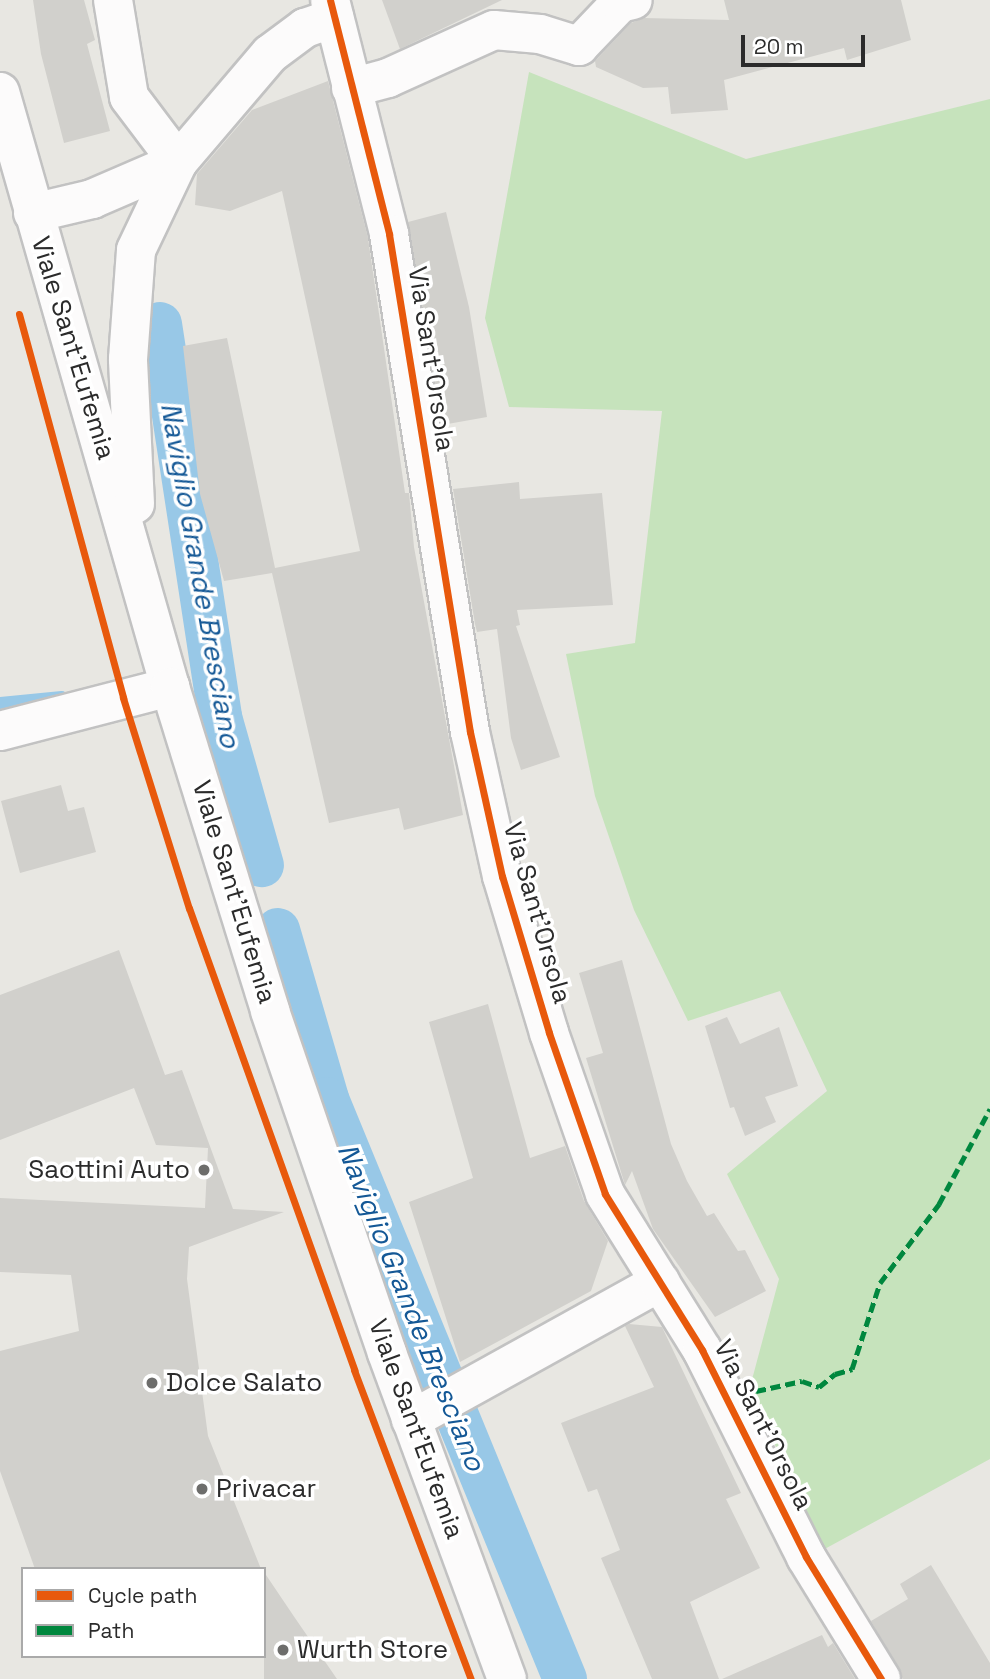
<!DOCTYPE html>
<html>
<head>
<meta charset="utf-8">
<style>
	body { margin:0 }
	#map { position:relative; width:990px; height:1679px; overflow:hidden; background:#e8e7e2; font-family:"Space Grotesk",sans-serif }
	div>[style] { position:absolute }
	.green>* { inset:0; background:#c6e3bc }
	.stream>* { height:12px; margin:-6px; padding:0 6px; transform-origin:6px; border-radius:6px; background:#98c8e7 }
	.canal>* { height:44px; margin:-22px; padding:0 22px; transform-origin:22px; border-radius:22px; background:#98c8e7 }
	.building>* { inset:0; background:#d1d0cc }
	.roads { filter:drop-shadow(2px 0 #c2c2c2) drop-shadow(-2px 0 #c2c2c2) drop-shadow(0 2px #c2c2c2) drop-shadow(0 -2px #c2c2c2) }
	.street>* { height:38px; margin:-19px; padding:0 19px; transform-origin:19px; border-radius:19px; background:#fcfbfb }
	.secondary>* { height:38px; margin:-19px; padding:0 19px; transform-origin:19px; border-radius:19px; background:#fcfbfb }
	.quiet>* { height:5px; margin-top:-2.5px; transform-origin:0; background:repeating-linear-gradient(90deg,#00873e 0 10px,transparent 0 15px) }
	.cycleway>* { height:7px; margin:-3.5px; padding:0 3.5px; transform-origin:3.5px; border-radius:3.5px; background:#e8590c }
	.dots>* { width:19px; height:19px; translate:-50% -50%; box-sizing:border-box; border:4px solid #fff; border-radius:50% }
	span { translate:-50% -50%; white-space:nowrap; text-align:center; line-height:1.15; -webkit-text-stroke:7px #fff; paint-order:stroke }
	.street-label { font-size:26px; color:#2b2b2b }
	.poi-label { font-size:26px; color:#2b2b2b }
	.right { translate:-100% -50%; text-align:right }
	.left { translate:0 -50%; text-align:left }
	.water-label { font-size:28px; color:#145896; font-style:italic }
	.legend { position:absolute; left:21px; top:1567px; width:245px; height:91px; box-sizing:border-box; background:#fff; border:2px solid #aaa; margin:0; padding:9px 12px; list-style:none; font-size:21px; color:#2b2b2b }
	.legend li { display:flex; align-items:center; gap:14px; height:35px }
	.legend b { width:35px; border:2px solid #aaa }
	.scale { position:absolute; left:741px; top:35px; width:124px; height:32px; box-sizing:border-box; border:4px solid #2b2b2b; border-top:0; padding-left:9px; font-size:21px; line-height:24px; white-space:nowrap; color:#2b2b2b; -webkit-text-stroke:5px #fff; paint-order:stroke }
</style>
</head>
<body>
<div id="map">
	<div class="green">
		<div style="clip-path:polygon(529px 72px,746px 159px,990px 99px,990px 1459px,821px 1551px,750px 1387px,779px 1279px,727px 1174px,827px 1091px,780px 991px,688px 1021px,634px 910px,595px 796px,566px 654px,635px 643px,662px 411px,509px 407px,485px 318px)"></div>
	</div>
	<div class="stream">
		<div style="left:0;top:703px;width:62px;rotate:-5.5deg"></div>
	</div>
	<div class="canal">
		<div style="left:160px;top:324px;width:398px;rotate:81.3deg"></div>
		<div style="left:220px;top:717px;width:154px;rotate:74.2deg"></div>
		<div style="left:278px;top:930px;width:176px;rotate:73.8deg"></div>
		<div style="left:327px;top:1099px;width:627px;rotate:67.69deg"></div>
	</div>
	<div class="building">
		<div style="clip-path:polygon(33px 0,84px 0,95px 40px,87px 44px,110px 131px,64px 143px,41px 54px)"></div>
		<div style="clip-path:polygon(382px 0,502px 0,400px 49px)"></div>
		<div style="clip-path:polygon(724px 0,901px 0,911px 40px,847px 60px,844px 48px,724px 80px,728px 110px,671px 114px,668px 87px,643px 88px,596px 67px,595px 61px,631px 23px,644px 18px,729px 20px)"></div>
		<div style="clip-path:polygon(328px 81px,368px 238px,405px 493px,409px 493px,414px 547px,463px 815px,404px 830px,399px 808px,329px 823px,272px 573px,224px 581px,200px 494px,183px 346px,227px 338px,275px 568px,360px 551px,282px 191px,230px 211px,195px 205px,197px 174px,252px 110px)"></div>
		<div style="clip-path:polygon(446px 212px,469px 307px,487px 417px,442px 425px,408px 222px)"></div>
		<div style="clip-path:polygon(519px 482px,520px 499px,602px 493px,613px 605px,517px 610px,520px 625px,516px 626px,560px 757px,521px 770px,511px 738px,497px 629px,477px 632px,475px 624px,453px 489px)"></div>
		<div style="clip-path:polygon(61px 785px,68px 811px,84px 807px,96px 852px,20px 873px,1px 801px)"></div>
		<div style="clip-path:polygon(119px 950px,165px 1075px,182px 1070px,233px 1209px,284px 1212px,189px 1247px,187px 1279px,208px 1436px,261px 1569px,35px 1569px,0 1471px,0 1351px,79px 1331px,71px 1275px,0 1272px,0 1198px,205px 1208px,208px 1148px,156px 1145px,134px 1088px,0 1140px,0 995px)"></div>
		<div style="clip-path:polygon(622px 960px,671px 1144px,687px 1181px,707px 1216px,714px 1213px,738px 1251px,745px 1250px,766px 1291px,715px 1317px,653px 1229px,632px 1171px,625px 1185px,586px 1058px,603px 1053px,579px 973px)"></div>
		<div style="clip-path:polygon(488px 1004px,530px 1158px,565px 1146px,584px 1201px,608px 1241px,591px 1291px,460px 1362px,409px 1202px,473px 1178px,429px 1022px)"></div>
		<div style="clip-path:polygon(727px 1017px,740px 1044px,779px 1027px,798px 1086px,765px 1097px,776px 1122px,745px 1136px,734px 1107px,730px 1108px,705px 1026px)"></div>
		<div style="clip-path:polygon(629px 1324px,662px 1327px,741px 1493px,726px 1499px,760px 1568px,690px 1602px,719px 1679px,652px 1679px,601px 1558px,620px 1550px,597px 1489px,588px 1492px,561px 1423px,654px 1387px,625px 1326px)"></div>
		<div style="clip-path:polygon(931px 1565px,990px 1663px,990px 1679px,903px 1679px,871px 1621px,908px 1599px,900px 1584px)"></div>
		<div style="clip-path:polygon(264px 1572px,295px 1618px,337px 1679px,264px 1679px)"></div>
		<div style="clip-path:polygon(822px 1635px,828px 1647px,833px 1643px,855px 1679px,722px 1679px)"></div>
	</div>
	<div class="roads">
		<div class="street">
			<div style="left:113px;top:0;width:98px;rotate:80.6deg"></div>
			<div style="left:129px;top:97px;width:81px;rotate:53deg"></div>
			<div style="left:351px;top:88px;width:38px;rotate:-15deg"></div>
			<div style="left:388px;top:78px;width:116px;rotate:-24.4deg"></div>
			<div style="left:494px;top:30px;width:46px;rotate:5deg"></div>
			<div style="left:540px;top:34px;width:41px;rotate:17.1deg"></div>
			<div style="left:579px;top:46px;width:59px;rotate:-46.4deg"></div>
			<div style="left:620px;top:3px;width:13px;rotate:-13deg"></div>
			<div style="left:0;top:731px;width:176px;rotate:-14.5deg"></div>
			<div style="left:411px;top:1420px;width:285px;rotate:-29deg"></div>
		</div>
		<div class="secondary">
			<div style="left:330px;top:0;width:241px;rotate:75.8deg"></div>
			<div style="left:389px;top:234px;width:505px;rotate:80.76deg"></div>
			<div style="left:470px;top:732px;width:148px;rotate:77.5deg"></div>
			<div style="left:502px;top:876px;width:164px;rotate:73.3deg"></div>
			<div style="left:549px;top:1033px;width:170px;rotate:70.8deg"></div>
			<div style="left:605px;top:1194px;width:184px;rotate:58.1deg"></div>
			<div style="left:702px;top:1350px;width:232px;rotate:63.3deg"></div>
			<div style="left:806px;top:1557px;width:143px;rotate:58.4deg"></div>
			<div style="left:0;top:92px;width:619px;rotate:74.05deg"></div>
			<div style="left:170px;top:687px;width:339px;rotate:72.8deg"></div>
			<div style="left:270px;top:1011px;width:361px;rotate:71.1deg"></div>
			<div style="left:387px;top:1353px;width:347px;rotate:69.8deg"></div>
			<div style="left:33px;top:213px;width:61px;rotate:-13.3deg"></div>
			<div style="left:92px;top:199px;width:94px;rotate:-23.3deg"></div>
			<div style="left:135px;top:504px;width:145px;rotate:-92.8deg"></div>
			<div style="left:128px;top:359px;width:109px;rotate:-85.8deg"></div>
			<div style="left:136px;top:250px;width:98px;rotate:-64.5deg"></div>
			<div style="left:178px;top:162px;width:142px;rotate:-49.6deg"></div>
			<div style="left:270px;top:54px;width:44px;rotate:-36.6deg"></div>
			<div style="left:305px;top:28px;width:31px;rotate:-19deg"></div>
		</div>
	</div>
	<div class="quiet">
		<div style="left:739px;top:1381px;width:20px;rotate:30deg"></div>
		<div style="left:756px;top:1391px;width:47px;rotate:-12.3deg"></div>
		<div style="left:802px;top:1381px;width:18px;rotate:19deg"></div>
		<div style="left:819px;top:1387px;width:21px;rotate:-39deg"></div>
		<div style="left:835px;top:1374px;width:18px;rotate:-16deg"></div>
		<div style="left:852px;top:1369px;width:90px;rotate:-72deg"></div>
		<div style="left:880px;top:1283px;width:99px;rotate:-53.2deg"></div>
		<div style="left:939px;top:1204px;width:108px;rotate:-61.8deg"></div>
	</div>
	<div class="cycleway">
		<div style="left:330px;top:0;width:241px;rotate:75.8deg"></div>
		<div style="left:389px;top:234px;width:505px;rotate:80.76deg"></div>
		<div style="left:470px;top:732px;width:148px;rotate:77.5deg"></div>
		<div style="left:502px;top:876px;width:164px;rotate:73.3deg"></div>
		<div style="left:549px;top:1033px;width:170px;rotate:70.8deg"></div>
		<div style="left:605px;top:1194px;width:184px;rotate:58.1deg"></div>
		<div style="left:702px;top:1350px;width:232px;rotate:63.3deg"></div>
		<div style="left:806px;top:1557px;width:143px;rotate:58.4deg"></div>
		<div style="left:19px;top:314px;width:398px;rotate:74.8deg"></div>
		<div style="left:123px;top:698px;width:220px;rotate:72.6deg"></div>
		<div style="left:189px;top:908px;width:491px;rotate:70.3deg"></div>
		<div style="left:354px;top:1370px;width:330px;rotate:69.3deg"></div>
	</div>
	<div class="dots">
		<div style="left:204px;top:1170px;background:#6d6d6b"></div>
		<div style="left:152px;top:1383px;background:#6d6d6b"></div>
		<div style="left:202px;top:1489px;background:#6d6d6b"></div>
		<div style="left:283px;top:1650px;background:#6d6d6b"></div>
	</div>
	<div class="street-label">
		<span style="left:73px;top:348px;rotate:73deg">Viale Sant'Eufemia</span>
		<span style="left:431px;top:359px;rotate:81deg">Via Sant'Orsola</span>
		<span style="left:234px;top:892px;rotate:73deg">Viale Sant'Eufemia</span>
		<span style="left:537px;top:913px;rotate:74deg">Via Sant'Orsola</span>
		<span style="left:763px;top:1425px;rotate:63deg">Via Sant'Orsola</span>
		<span style="left:416px;top:1429px;rotate:70deg">Viale Sant'Eufemia</span>
	</div>
	<div class="poi-label">
		<span class="right" style="left:190px;top:1170px">Saottini Auto</span>
		<span class="left" style="left:166px;top:1383px">Dolce Salato</span>
		<span class="left" style="left:216px;top:1489px">Privacar</span>
		<span class="left" style="left:297px;top:1650px">Wurth Store</span>
	</div>
	<div class="water-label">
		<span style="left:201px;top:575px;rotate:80deg">Naviglio Grande Bresciano</span>
		<span style="left:412px;top:1307px;rotate:68deg">Naviglio Grande Bresciano</span>
	</div>
	<ul class="legend">
	<li><b style="height:9px;background:#e8590c"></b>Cycle path</li>
	<li><b style="height:9px;background:#00873e"></b>Path</li>
	</ul>
	<div class="scale">20 m</div>
</div>
</body>
</html>
